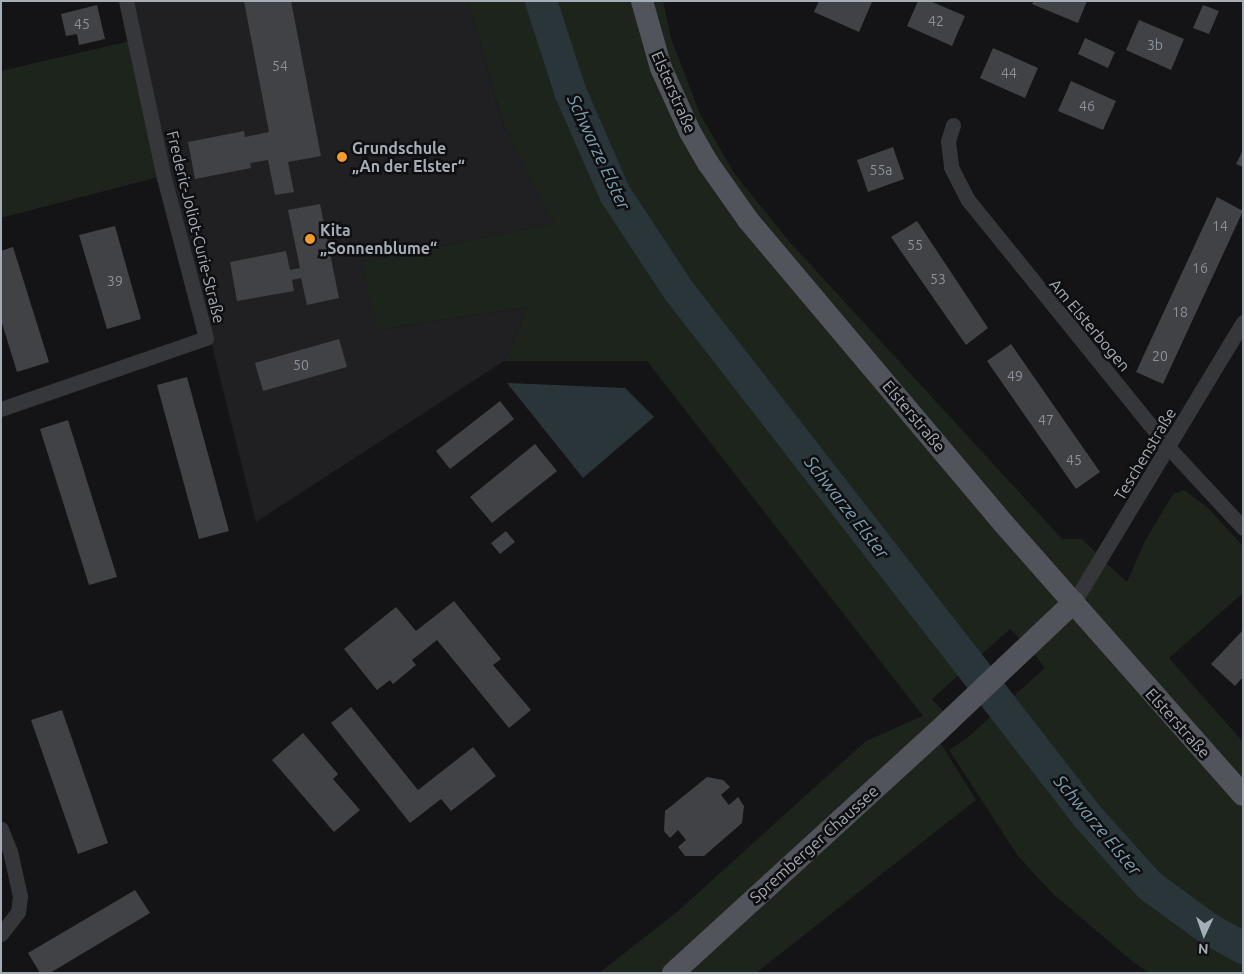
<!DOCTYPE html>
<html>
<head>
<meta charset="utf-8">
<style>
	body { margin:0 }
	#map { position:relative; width:1244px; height:974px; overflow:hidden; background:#141416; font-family:Ubuntu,sans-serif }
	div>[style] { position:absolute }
	.built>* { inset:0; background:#202023 }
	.green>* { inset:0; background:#1c241c }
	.water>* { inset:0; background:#2a353a }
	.river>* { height:32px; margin:-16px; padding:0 16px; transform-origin:16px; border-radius:16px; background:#2a353a }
	.building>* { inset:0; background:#404246 }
	.street>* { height:15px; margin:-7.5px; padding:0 7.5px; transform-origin:7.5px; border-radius:7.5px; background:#35373b }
	.primary>* { height:22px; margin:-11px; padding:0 11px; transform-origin:11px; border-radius:11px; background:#51545a }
	.dots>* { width:14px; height:14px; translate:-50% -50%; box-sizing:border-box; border:2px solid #0f0f11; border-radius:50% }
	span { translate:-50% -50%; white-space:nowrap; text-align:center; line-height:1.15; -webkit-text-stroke:5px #0f0f11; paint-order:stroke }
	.number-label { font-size:14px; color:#8c929a }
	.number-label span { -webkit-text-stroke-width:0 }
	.street-label { font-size:16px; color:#a5adb6 }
	.poi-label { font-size:16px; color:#a5adb6; font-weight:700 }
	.left { translate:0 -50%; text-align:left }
	.water-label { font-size:18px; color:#7c9fb2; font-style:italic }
	.frame { position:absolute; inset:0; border:2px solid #a5adb6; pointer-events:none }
	.north { position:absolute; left:1179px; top:909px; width:50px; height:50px; -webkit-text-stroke:4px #0f0f11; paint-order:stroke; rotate:183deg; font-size:14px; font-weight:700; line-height:20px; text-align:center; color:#a5adb6 }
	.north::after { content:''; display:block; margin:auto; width:18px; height:22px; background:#a5adb6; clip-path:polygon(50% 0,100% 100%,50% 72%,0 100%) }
</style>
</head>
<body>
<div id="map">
	<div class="built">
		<div style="clip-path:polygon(126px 1px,468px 1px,504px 128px,538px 187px,554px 223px,362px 262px,377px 330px,528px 307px,504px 361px,256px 522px)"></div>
	</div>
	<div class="green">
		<div style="clip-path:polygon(468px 1px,641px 1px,689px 132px,1072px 602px,1027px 646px,1010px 629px,932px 699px,950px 719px,667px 973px,599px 973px,677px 912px,866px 741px,923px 716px,647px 361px,504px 361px,528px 307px,376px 330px,362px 262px,554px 223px,504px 127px)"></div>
		<div style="clip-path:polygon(643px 1px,663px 1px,671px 38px,700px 114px,734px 173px,787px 239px,1062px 539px,1082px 539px,1102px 559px,1074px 599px,727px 190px)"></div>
		<div style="clip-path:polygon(134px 40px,162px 176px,1px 218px,1px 71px)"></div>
		<div style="clip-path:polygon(1184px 490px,1207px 507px,1243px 546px,1243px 593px,1169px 658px,1243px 742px,1243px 792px,1076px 602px,1103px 560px,1127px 582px,1145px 541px,1173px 494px)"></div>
		<div style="clip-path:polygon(1074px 603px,1243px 798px,1243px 973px,1149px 973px,1132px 961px,1052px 893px,1018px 856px,949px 750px,967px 738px,1045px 668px,1028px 647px)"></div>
		<div style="clip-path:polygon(936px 736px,976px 800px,756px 973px,677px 973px)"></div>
	</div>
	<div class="water">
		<div style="clip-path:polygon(507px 383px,625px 388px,654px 417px,583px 478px)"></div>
	</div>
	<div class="river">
		<div style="left:541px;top:1px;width:95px;rotate:72.1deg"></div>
		<div style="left:570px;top:91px;width:112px;rotate:66.4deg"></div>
		<div style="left:615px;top:194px;width:116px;rotate:56.6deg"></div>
		<div style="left:679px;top:291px;width:666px;rotate:52.13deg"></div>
		<div style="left:1088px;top:817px;width:93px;rotate:48.1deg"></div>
		<div style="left:1150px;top:886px;width:73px;rotate:36.1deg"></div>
		<div style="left:1209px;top:929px;width:39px;rotate:29deg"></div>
	</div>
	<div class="building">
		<div style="clip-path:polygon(244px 1px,291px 1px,321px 156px,288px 162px,294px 192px,275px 195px,268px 160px,250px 163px,251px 168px,195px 179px,188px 142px,244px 131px,245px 137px,269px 132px)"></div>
		<div style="clip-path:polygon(819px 1px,870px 1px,872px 2px,859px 32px,814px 12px)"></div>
		<div style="clip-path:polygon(918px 1px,930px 1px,965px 16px,952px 46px,907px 26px)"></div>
		<div style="clip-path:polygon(1034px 1px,1087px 1px,1078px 23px,1032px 4px)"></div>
		<div style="clip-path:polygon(97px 5px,105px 39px,79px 45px,77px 34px,66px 36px,61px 14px)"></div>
		<div style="clip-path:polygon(1203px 5px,1219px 11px,1209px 34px,1193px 28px)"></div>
		<div style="clip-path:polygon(1139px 20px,1184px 39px,1171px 70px,1126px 50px)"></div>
		<div style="clip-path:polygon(1085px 38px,1115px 52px,1108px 68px,1078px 54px)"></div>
		<div style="clip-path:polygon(993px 48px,1038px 68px,1025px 98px,980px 78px)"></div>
		<div style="clip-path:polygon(1071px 81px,1116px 101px,1103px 130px,1058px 111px)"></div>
		<div style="clip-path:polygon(893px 147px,904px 179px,868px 192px,857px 160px)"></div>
		<div style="clip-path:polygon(1243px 150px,1243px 167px,1236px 164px)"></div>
		<div style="clip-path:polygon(1217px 197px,1243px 211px,1163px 384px,1136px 372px)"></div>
		<div style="clip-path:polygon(320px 204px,339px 298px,307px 305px,301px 278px,292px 280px,294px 291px,237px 301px,230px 262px,286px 251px,290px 270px,300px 268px,288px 210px)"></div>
		<div style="clip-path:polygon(917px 221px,988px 328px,966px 345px,891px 237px)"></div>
		<div style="clip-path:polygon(115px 226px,141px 319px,107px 329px,79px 235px)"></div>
		<div style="clip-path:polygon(13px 247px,49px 362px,17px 372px,1px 320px,1px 251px)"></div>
		<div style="clip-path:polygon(339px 339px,347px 367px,263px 391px,255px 363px)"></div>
		<div style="clip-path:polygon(1011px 344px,1100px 472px,1076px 489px,987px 361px)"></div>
		<div style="clip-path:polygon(187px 377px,229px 531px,199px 539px,157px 385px)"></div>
		<div style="clip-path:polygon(500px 401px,514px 419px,450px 469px,436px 451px)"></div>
		<div style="clip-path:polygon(68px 420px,117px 577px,89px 585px,40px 429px)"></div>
		<div style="clip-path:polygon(535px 444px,557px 471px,492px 523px,470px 497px)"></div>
		<div style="clip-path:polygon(506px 531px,515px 542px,500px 554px,491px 543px)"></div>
		<div style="clip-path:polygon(454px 601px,501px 659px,493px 665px,531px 710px,509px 728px,437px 640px,412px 660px,416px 665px,393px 684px,390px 680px,377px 690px,344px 649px,396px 607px,416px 631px)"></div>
		<div style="clip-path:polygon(1243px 630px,1243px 677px,1235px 686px,1211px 664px)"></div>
		<div style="clip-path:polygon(351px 707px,418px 790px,473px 747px,496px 776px,451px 811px,441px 799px,410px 823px,331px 723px)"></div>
		<div style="clip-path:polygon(62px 710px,108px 843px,78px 854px,31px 720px)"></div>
		<div style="clip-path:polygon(303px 733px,338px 774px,333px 779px,360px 810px,334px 832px,272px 760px)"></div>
		<div style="clip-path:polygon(707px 777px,723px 780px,730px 787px,721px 795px,729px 805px,738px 797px,744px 806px,742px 823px,704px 856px,685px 856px,678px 847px,686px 840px,678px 830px,670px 838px,664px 831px,665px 811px)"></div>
		<div style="clip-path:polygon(135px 890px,150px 913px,50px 973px,40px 973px,28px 953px)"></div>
	</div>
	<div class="street">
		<div style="left:953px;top:125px;width:17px;rotate:107deg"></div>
		<div style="left:948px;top:141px;width:26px;rotate:83deg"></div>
		<div style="left:951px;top:167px;width:37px;rotate:63deg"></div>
		<div style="left:968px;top:200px;width:319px;rotate:51deg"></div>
		<div style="left:1169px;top:448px;width:109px;rotate:47.2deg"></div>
		<div style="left:1px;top:409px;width:217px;rotate:-19.1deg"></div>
		<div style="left:206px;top:338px;width:165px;rotate:-104.7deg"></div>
		<div style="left:164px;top:178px;width:181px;rotate:-102.1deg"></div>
		<div style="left:1074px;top:602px;width:327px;rotate:-58.9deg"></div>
		<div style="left:1px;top:829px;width:24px;rotate:68deg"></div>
		<div style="left:10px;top:851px;width:46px;rotate:77.5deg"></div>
		<div style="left:20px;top:896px;width:16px;rotate:97deg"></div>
		<div style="left:18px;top:912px;width:28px;rotate:128deg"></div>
	</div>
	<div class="primary">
		<div style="left:642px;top:1px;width:70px;rotate:74.2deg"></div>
		<div style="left:661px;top:68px;width:70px;rotate:65.6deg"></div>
		<div style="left:690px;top:132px;width:36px;rotate:60deg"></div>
		<div style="left:708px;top:163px;width:70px;rotate:54.9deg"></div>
		<div style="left:748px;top:220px;width:397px;rotate:49.9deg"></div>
		<div style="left:1004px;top:524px;width:361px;rotate:48.6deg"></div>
		<div style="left:673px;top:973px;width:356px;rotate:-42.4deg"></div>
		<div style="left:936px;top:733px;width:190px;rotate:-43.5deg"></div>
	</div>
	<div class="dots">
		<div style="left:342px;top:157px;background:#f59b2d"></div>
		<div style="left:310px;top:239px;background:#f59b2d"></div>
	</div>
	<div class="number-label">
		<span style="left:936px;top:21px">42</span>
		<span style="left:82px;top:24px">45</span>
		<span style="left:1155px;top:45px">3b</span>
		<span style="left:280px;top:66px">54</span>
		<span style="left:1009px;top:73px">44</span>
		<span style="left:1087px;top:106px">46</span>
		<span style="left:881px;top:170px">55a</span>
		<span style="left:1220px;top:226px">14</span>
		<span style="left:915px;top:245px">55</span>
		<span style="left:1200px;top:268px">16</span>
		<span style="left:938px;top:279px">53</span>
		<span style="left:115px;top:281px">39</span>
		<span style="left:1180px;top:312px">18</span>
		<span style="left:1160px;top:356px">20</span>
		<span style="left:301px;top:365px">50</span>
		<span style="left:1015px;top:376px">49</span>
		<span style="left:1046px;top:420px">47</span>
		<span style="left:1074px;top:460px">45</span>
	</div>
	<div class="street-label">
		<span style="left:674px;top:92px;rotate:66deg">Elsterstraße</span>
		<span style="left:196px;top:227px;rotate:76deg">Frederic-Joliot-Curie-Straße</span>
		<span style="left:1090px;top:325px;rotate:50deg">Am Elsterbogen</span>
		<span style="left:914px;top:416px;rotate:50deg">Elsterstraße</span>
		<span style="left:1145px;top:454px;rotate:-59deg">Teschenstraße</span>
		<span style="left:1178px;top:723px;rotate:48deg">Elsterstraße</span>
		<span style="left:814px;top:844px;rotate:-42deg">Spremberger Chaussee</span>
	</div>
	<div class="poi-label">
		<span class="left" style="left:352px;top:157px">Grundschule<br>„An der Elster“</span>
		<span class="left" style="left:320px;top:239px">Kita<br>„Sonnenblume“</span>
	</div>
	<div class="water-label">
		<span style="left:599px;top:152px;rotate:65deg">Schwarze Elster</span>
		<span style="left:847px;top:507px;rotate:52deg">Schwarze Elster</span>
		<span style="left:1098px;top:825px;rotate:50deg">Schwarze Elster</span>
	</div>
	<div class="frame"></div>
	<div class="north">N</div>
</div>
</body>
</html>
